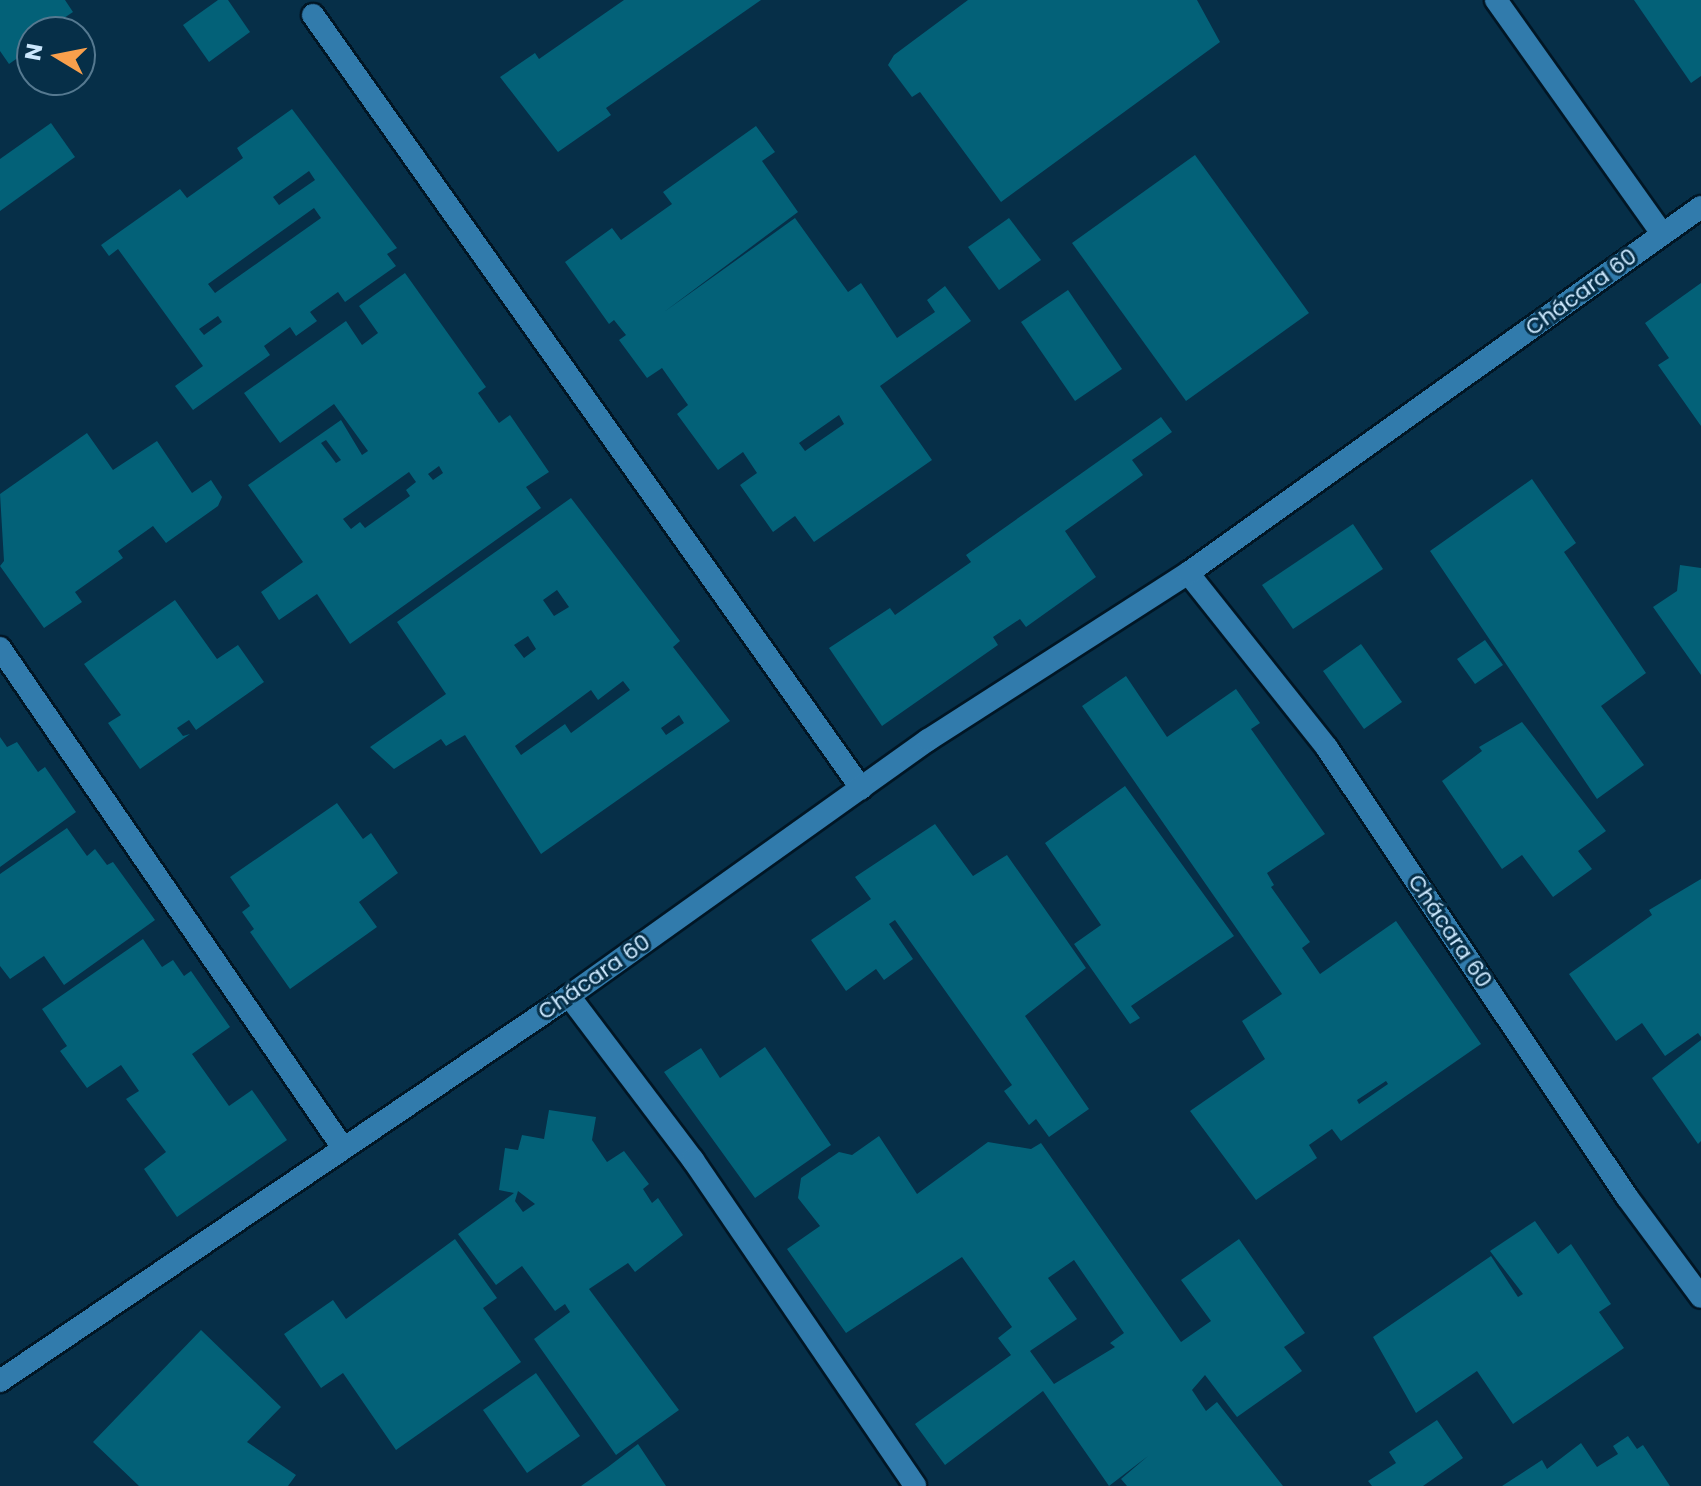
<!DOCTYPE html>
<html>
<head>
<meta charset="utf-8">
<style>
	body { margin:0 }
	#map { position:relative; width:1701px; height:1486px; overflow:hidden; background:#062f48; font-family:Poppins,sans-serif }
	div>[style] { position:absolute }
	.building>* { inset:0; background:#036178 }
	.roads { filter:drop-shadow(2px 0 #011625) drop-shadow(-2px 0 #011625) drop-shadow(0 2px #011625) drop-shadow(0 -2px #011625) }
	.minor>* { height:22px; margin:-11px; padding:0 11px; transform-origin:11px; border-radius:11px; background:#317bac }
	span { translate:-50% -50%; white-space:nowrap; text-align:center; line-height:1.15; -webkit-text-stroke:6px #062f48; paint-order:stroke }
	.street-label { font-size:22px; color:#cbe7fd }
	.north { position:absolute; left:16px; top:16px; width:80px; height:80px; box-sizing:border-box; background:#062f48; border:2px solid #557990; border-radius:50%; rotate:280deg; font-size:22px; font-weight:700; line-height:32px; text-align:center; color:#cbe7fd }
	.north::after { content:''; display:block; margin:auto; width:28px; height:36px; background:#f9a04c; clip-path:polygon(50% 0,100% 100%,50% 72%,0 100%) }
</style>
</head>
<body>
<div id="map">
	<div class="building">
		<div style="clip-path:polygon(0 0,65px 0,73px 12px,61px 20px,70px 32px,32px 32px,32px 48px,9px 64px,0 51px)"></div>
		<div style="clip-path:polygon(218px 0,228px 0,250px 32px,209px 62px,183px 25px)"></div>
		<div style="clip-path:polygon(624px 0,761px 0,606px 108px,611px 115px,558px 152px,500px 77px,535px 53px,539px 59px)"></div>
		<div style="clip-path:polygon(968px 0,1197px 0,1220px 42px,1001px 202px,920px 92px,912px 97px,888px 65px,894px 55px)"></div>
		<div style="clip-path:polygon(1634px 0,1701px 0,1701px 76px,1691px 83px)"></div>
		<div style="clip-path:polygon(82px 29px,95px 49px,80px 59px,80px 30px)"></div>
		<div style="clip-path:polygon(evenodd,292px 109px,397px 248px,387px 254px,396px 266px,345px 302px,338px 292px,310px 312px,317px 321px,296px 336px,290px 327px,264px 346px,270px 355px,193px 410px,175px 386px,203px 366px,118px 249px,109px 256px,101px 245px,180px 189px,187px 198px,243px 158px,237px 148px,292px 109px,309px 171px,315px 180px,279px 205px,273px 197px,309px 171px,292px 109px,314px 208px,321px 218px,215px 293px,208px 284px,314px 208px,292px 109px,218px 316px,222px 322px,204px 335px,199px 329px,218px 316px)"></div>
		<div style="clip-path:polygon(51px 123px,75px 157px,0 211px,0 159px)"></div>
		<div style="clip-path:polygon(evenodd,756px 126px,775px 152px,762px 161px,798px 212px,664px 312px,795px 218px,848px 292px,861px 283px,897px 338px,935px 312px,927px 300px,945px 286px,971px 321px,880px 386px,932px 460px,814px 542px,795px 516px,773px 532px,740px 485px,757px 473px,743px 452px,718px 470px,677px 414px,688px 405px,662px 368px,647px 378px,619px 340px,626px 335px,614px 320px,609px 324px,565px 262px,612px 228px,621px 240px,672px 204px,663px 192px,756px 126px,839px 415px,844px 424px,805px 451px,799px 443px,839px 415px)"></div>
		<div style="clip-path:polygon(1195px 155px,1309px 313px,1186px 401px,1072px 243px)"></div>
		<div style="clip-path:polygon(1009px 218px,1041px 260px,999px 290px,968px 247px)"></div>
		<div style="clip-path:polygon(evenodd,405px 273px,486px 387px,478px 393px,499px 423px,510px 415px,549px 472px,526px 487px,541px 508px,350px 644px,317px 594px,279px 620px,261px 592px,303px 562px,248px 485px,341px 420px,362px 455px,368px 451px,334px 404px,280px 443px,244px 393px,346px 321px,362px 345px,378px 333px,359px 306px,405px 273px,326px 440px,341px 460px,336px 463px,321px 443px,326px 440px,405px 273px,439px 466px,443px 473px,433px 480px,428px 474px,439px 466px,405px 273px,409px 472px,416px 482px,406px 490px,410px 496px,365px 528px,360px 522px,351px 529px,343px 519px,409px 472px)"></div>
		<div style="clip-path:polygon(1701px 283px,1701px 426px,1658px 365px,1669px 358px,1645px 323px)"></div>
		<div style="clip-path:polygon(1068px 290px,1122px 369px,1075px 401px,1021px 322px)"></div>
		<div style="clip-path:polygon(1161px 417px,1172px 432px,1132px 460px,1143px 475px,1065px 531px,1096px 577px,1026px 627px,1020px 619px,993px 637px,998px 645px,882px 726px,829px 648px,890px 608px,895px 615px,971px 562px,966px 555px)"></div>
		<div style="clip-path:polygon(87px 433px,113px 470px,157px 441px,192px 493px,211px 480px,222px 497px,218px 506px,166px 543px,153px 526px,118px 551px,123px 558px,75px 592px,82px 602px,44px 628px,0 566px,4px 561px,0 494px)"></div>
		<div style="clip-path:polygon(1532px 479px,1576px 543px,1564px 552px,1646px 673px,1601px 706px,1644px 765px,1597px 799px,1430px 551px)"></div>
		<div style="clip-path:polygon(evenodd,571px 498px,680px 641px,673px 647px,730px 721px,541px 854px,465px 735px,446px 746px,441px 739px,394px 769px,370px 747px,446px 694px,397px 622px,571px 498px,557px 590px,569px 607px,554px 616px,543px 600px,557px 590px,571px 498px,528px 636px,536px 649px,524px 658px,514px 645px,528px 636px,571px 498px,623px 681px,630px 690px,571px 733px,565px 724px,521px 755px,515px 746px,591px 690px,598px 700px,623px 681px,571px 498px,679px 715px,684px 723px,666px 735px,661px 728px,679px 715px)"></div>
		<div style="clip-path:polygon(1353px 524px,1383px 569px,1293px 629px,1262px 585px)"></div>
		<div style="clip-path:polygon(1680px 565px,1701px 568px,1701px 675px,1653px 607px,1677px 591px)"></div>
		<div style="clip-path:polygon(175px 600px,217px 659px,238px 645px,264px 682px,196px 730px,189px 720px,177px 728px,183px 736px,190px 734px,140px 769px,108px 723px,121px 715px,84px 664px)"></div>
		<div style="clip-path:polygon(1485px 640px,1503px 665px,1475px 684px,1457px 659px)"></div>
		<div style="clip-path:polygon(1361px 644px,1402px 702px,1364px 729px,1323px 671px)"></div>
		<div style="clip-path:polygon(evenodd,1126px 676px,1167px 737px,1236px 689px,1260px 723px,1251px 729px,1325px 834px,1267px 873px,1274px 885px,1271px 887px,1310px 942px,1302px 948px,1320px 974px,1396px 921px,1481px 1044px,1341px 1141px,1332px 1129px,1309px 1145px,1317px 1158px,1256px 1200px,1190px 1111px,1265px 1059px,1242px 1021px,1282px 994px,1082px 706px,1126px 676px,1386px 1081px,1388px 1084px,1359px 1104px,1357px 1100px,1386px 1081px)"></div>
		<div style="clip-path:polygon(1522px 722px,1606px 831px,1578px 851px,1592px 869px,1553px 897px,1522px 855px,1502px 869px,1442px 781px,1482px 751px,1479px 747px)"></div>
		<div style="clip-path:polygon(0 737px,7px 747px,17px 742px,38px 772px,45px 767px,76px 812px,0 867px)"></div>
		<div style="clip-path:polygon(1125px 786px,1234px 936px,1131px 1006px,1140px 1018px,1130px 1024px,1074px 944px,1101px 925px,1045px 843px)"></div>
		<div style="clip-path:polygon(337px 803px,363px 839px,371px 833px,398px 873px,359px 902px,377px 927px,290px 989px,250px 932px,254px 929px,242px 912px,250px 906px,230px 877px)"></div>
		<div style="clip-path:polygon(935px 824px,973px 876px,1007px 855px,1086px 968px,1025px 1016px,1089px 1109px,1049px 1137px,1036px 1119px,1029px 1125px,1004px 1091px,1012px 1085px,895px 920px,889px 924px,913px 959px,884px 980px,876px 969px,846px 991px,811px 940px,871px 899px,855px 877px)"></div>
		<div style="clip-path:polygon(67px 828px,87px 856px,95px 849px,107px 865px,113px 862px,155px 920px,64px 985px,44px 956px,10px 979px,0 966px,0 874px)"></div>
		<div style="clip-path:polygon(1701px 879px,1701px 1037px,1698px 1033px,1665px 1056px,1642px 1023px,1616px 1041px,1569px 974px,1652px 915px,1649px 910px)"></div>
		<div style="clip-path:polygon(143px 939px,162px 967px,173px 960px,184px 976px,191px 971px,230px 1027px,192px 1054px,229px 1106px,252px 1090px,287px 1140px,177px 1217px,144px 1169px,166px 1152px,126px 1099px,139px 1091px,121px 1065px,87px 1088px,60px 1051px,67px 1046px,42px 1009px)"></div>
		<div style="clip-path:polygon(1701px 1040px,1701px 1141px,1698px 1144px,1652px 1078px)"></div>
		<div style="clip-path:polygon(765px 1047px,831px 1145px,755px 1198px,664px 1072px,701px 1048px,720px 1078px)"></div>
		<div style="clip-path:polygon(evenodd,549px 1110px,596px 1117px,592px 1140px,607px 1162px,624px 1151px,649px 1184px,643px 1189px,652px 1203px,658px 1198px,683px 1235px,635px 1272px,628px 1263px,589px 1289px,679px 1410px,616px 1455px,534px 1339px,570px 1312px,565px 1304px,555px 1311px,522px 1266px,496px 1285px,458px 1234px,514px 1193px,499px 1190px,505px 1148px,518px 1150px,522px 1135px,544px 1139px,549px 1110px,518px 1191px,535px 1204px,523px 1212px,515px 1201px,518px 1191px)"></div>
		<div style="clip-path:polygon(evenodd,879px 1136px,917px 1194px,988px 1142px,1031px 1149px,1041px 1143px,1181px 1342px,1211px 1321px,1181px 1280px,1239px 1239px,1305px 1333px,1284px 1347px,1302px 1371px,1237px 1417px,1205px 1375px,1192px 1390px,1206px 1411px,1217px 1402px,1283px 1486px,1127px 1486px,1121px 1479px,1148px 1456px,1109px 1486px,1043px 1391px,945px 1465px,915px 1424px,1011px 1355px,998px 1338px,1012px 1327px,962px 1257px,846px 1333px,787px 1249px,820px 1226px,798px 1198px,801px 1178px,839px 1152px,852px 1155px,879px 1136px,1074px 1260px,1124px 1333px,1110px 1343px,1115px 1347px,1054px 1384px,1030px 1351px,1077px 1319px,1048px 1278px,1074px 1260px)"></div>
		<div style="clip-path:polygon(1535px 1221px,1558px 1254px,1571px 1244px,1611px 1304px,1599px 1312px,1624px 1348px,1513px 1424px,1477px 1371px,1416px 1413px,1373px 1337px,1491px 1256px,1518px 1297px,1523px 1294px,1490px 1251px)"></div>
		<div style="clip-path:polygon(455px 1239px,497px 1298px,483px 1308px,521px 1362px,396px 1450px,343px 1373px,321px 1388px,284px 1334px,333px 1300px,346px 1319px)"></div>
		<div style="clip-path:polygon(201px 1330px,281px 1407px,247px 1442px,296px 1475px,288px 1486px,139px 1486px,93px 1442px)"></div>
		<div style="clip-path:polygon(536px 1373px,580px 1436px,527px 1473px,483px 1410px)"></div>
		<div style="clip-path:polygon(1437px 1420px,1463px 1458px,1423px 1486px,1372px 1486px,1368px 1481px,1396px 1463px,1389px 1452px)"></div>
		<div style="clip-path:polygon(1628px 1436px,1637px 1449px,1643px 1445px,1670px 1486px,1502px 1486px,1542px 1460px,1547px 1469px,1581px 1443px,1597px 1467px,1618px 1454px,1613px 1446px)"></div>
		<div style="clip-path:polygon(638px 1444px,666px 1486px,581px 1486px,608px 1467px)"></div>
	</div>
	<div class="roads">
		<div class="minor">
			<div style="left:1496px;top:0;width:287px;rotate:54.6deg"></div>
			<div style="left:313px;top:15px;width:948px;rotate:54.67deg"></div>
			<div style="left:1188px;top:573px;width:223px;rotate:51.5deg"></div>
			<div style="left:1327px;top:748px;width:540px;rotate:56.25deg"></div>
			<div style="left:1627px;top:1197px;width:124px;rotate:53.5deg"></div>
			<div style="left:0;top:648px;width:606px;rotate:55.55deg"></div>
			<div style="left:569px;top:996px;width:206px;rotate:52.9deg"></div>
			<div style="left:693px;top:1160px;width:394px;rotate:55.7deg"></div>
			<div style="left:0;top:1381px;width:687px;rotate:-34.08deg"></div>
			<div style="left:569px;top:996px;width:441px;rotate:-35.5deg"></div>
			<div style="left:928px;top:740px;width:309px;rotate:-32.7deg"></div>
			<div style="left:1188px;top:573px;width:630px;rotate:-35.51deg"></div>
		</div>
	</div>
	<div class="street-label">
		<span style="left:1581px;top:292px;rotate:-36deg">Chácara 60</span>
		<span style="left:1450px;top:931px;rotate:56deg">Chácara 60</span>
		<span style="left:594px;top:977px;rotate:-35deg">Chácara 60</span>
	</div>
	<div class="north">N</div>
</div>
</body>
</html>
